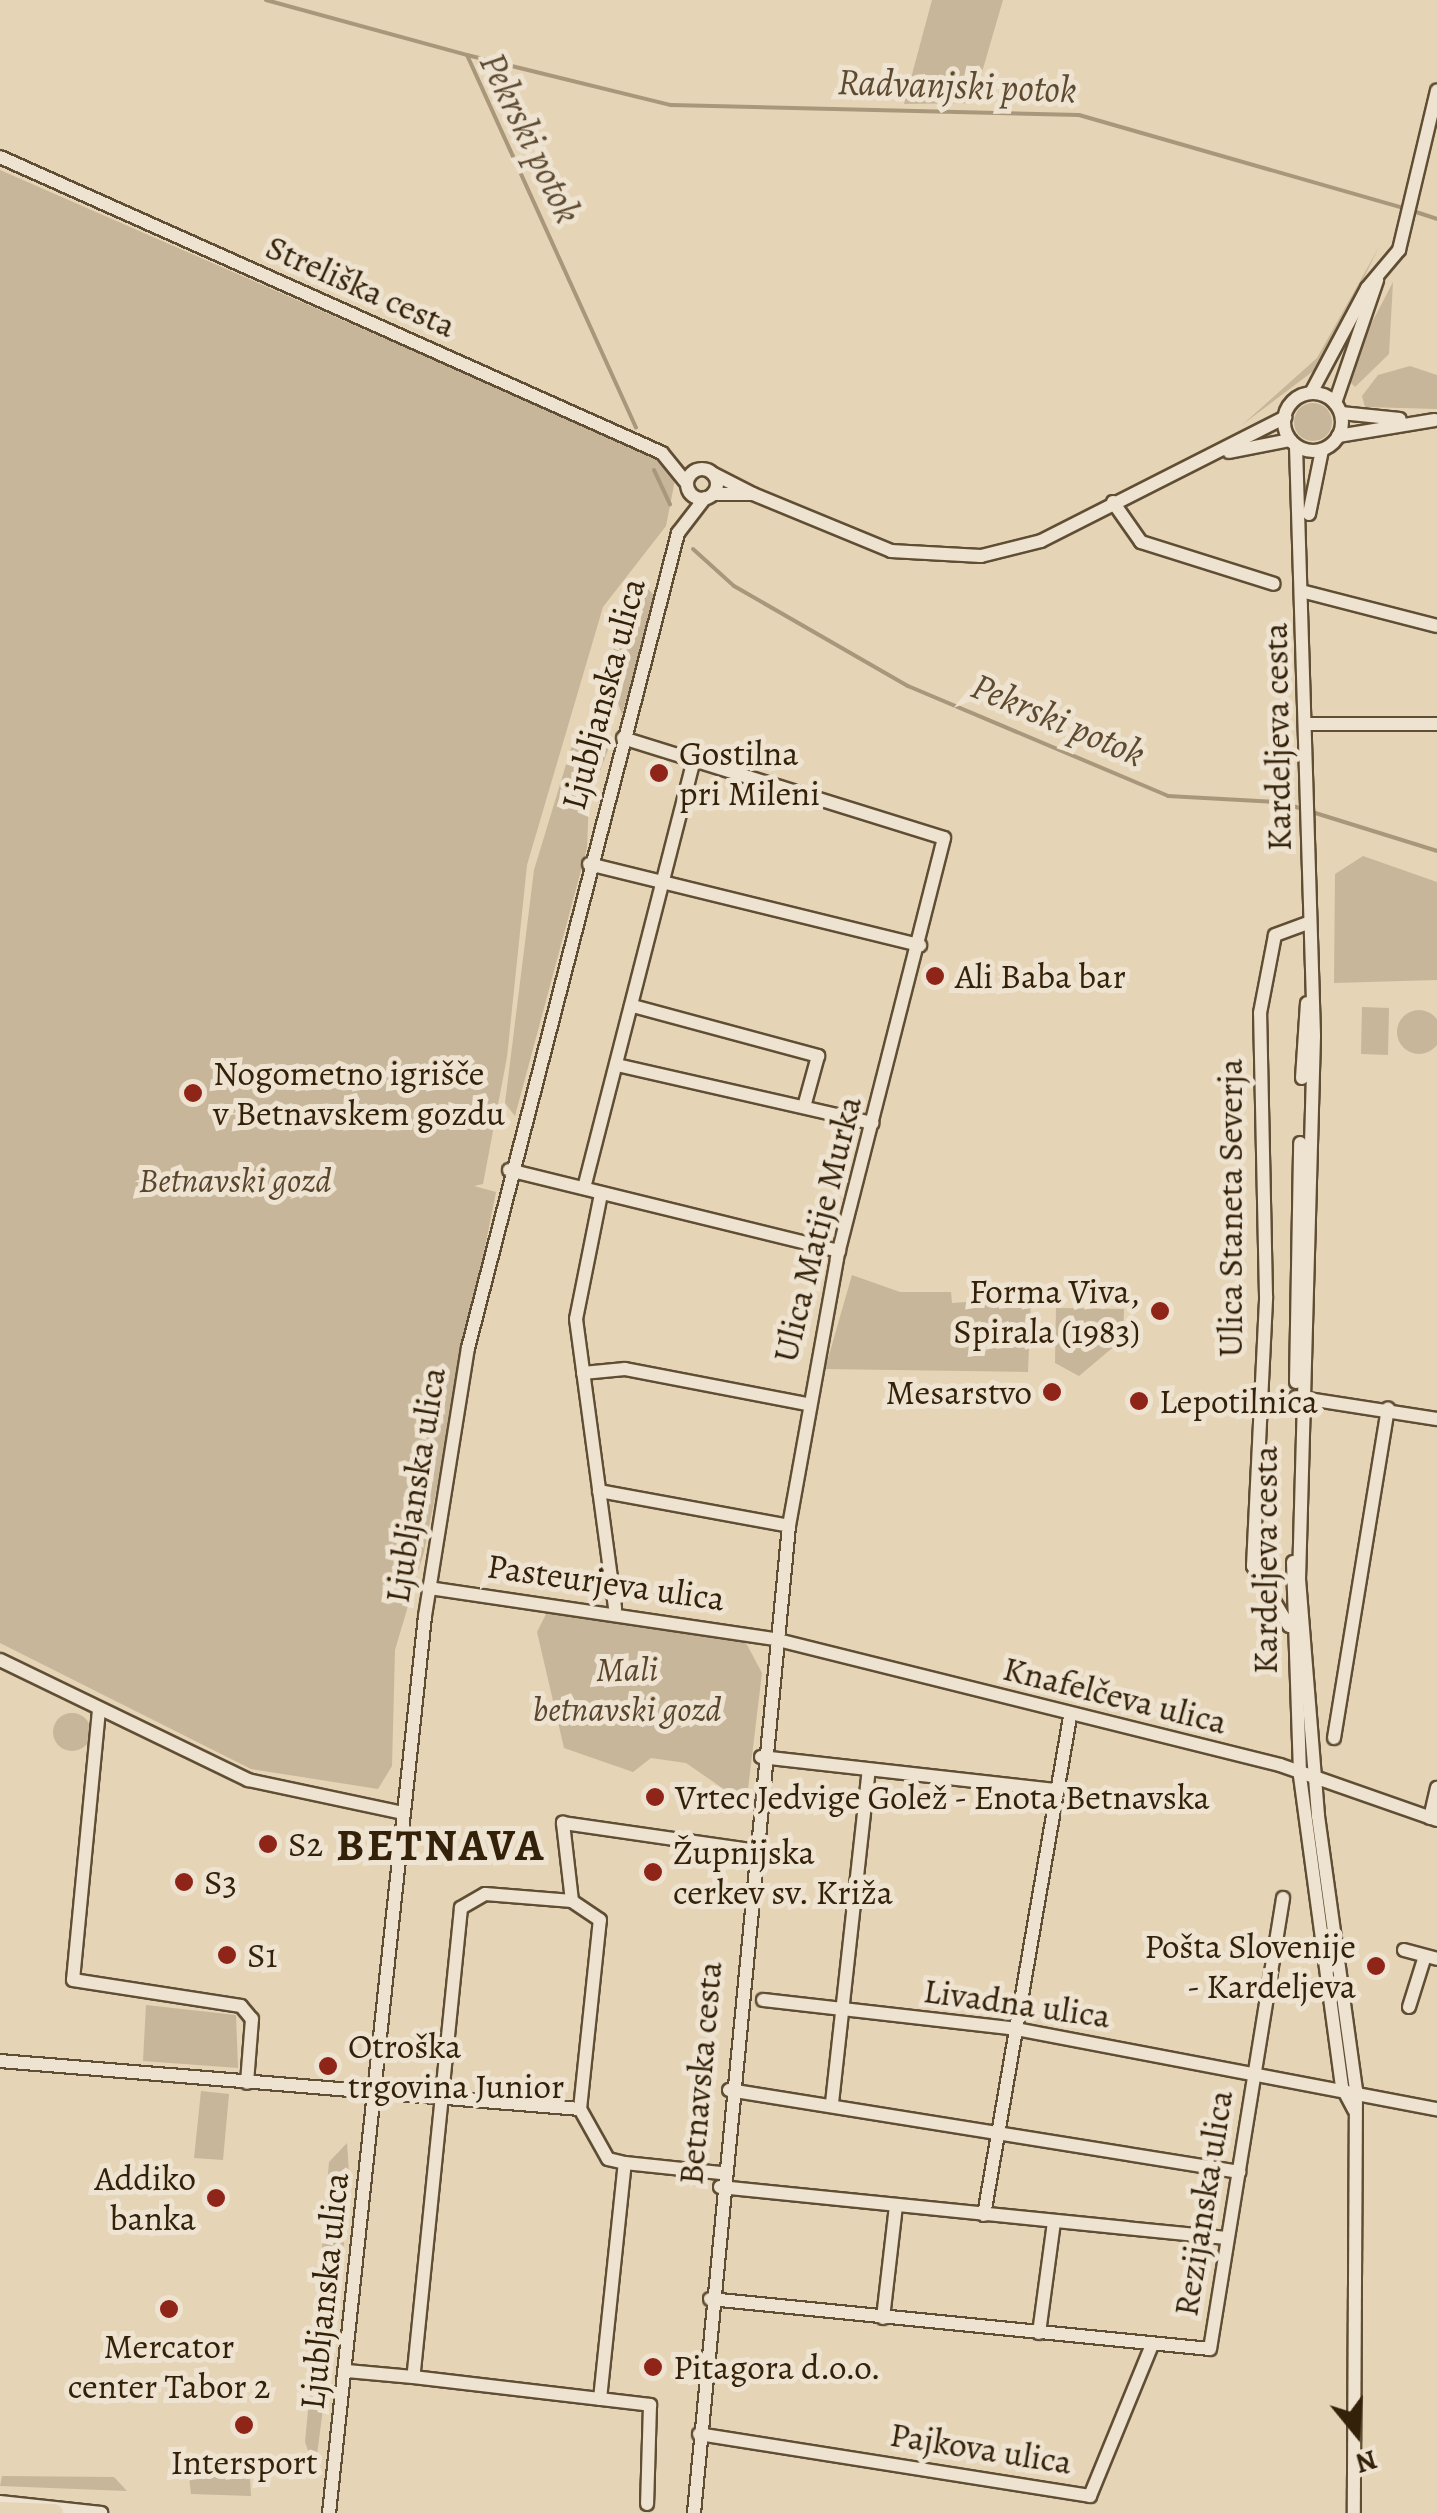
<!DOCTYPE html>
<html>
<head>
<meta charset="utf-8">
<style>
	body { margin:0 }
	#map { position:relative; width:1437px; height:2513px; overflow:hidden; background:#e5d4b6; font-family:Alegreya,serif }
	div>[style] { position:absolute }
	.green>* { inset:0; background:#c7b699 }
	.round { border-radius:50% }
	.stream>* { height:4px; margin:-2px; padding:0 2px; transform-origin:2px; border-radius:2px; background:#a9977b }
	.roads { filter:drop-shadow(2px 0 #604e34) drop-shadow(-2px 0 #604e34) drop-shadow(0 2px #604e34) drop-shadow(0 -2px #604e34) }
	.minor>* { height:12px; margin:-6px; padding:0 6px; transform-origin:6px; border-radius:6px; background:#eee3d0 }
	.minor>.ring { margin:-6px; padding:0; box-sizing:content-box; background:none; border:12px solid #eee3d0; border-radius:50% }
	.major>* { height:18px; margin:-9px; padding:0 9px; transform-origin:9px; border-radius:9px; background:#e5d4b6 }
	.dots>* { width:28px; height:28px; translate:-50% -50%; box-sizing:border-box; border:5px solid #eee3d0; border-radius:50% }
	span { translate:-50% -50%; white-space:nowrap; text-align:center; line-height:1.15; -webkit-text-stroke:10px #eee3d0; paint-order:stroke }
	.street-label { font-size:35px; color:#342109 }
	.poi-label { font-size:35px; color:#342109 }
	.left { translate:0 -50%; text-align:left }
	.right { translate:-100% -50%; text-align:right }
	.park-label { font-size:35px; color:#59462d; font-style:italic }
	.water-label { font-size:38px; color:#5d4a31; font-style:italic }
	.district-label { font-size:45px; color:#342109; font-weight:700; letter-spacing:2.5px }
	.north { position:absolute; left:1307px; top:2383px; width:100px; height:100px; -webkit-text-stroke:8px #eee3d0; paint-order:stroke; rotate:162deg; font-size:28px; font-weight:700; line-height:40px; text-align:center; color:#342109 }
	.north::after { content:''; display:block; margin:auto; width:35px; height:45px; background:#342109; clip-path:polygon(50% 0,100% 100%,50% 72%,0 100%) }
</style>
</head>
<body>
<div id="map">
	<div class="green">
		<div style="clip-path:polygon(932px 0,1003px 0,973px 103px,904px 104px)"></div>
		<div style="clip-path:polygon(0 170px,651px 455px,675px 480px,666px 526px,603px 607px,527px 865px,507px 1057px,483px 1184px,474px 1186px,496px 1192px,424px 1552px,395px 1650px,392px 1766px,378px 1789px,251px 1769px,0 1643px)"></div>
		<div style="clip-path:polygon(1379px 247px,1320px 366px,1242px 425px,1317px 358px)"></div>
		<div style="clip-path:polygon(1393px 282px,1389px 354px,1355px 387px,1344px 376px)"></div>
		<div style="clip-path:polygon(1410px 366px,1437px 375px,1437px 409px,1365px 407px,1362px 396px,1378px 375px)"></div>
		<div class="round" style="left:1294px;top:403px;width:38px;height:38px"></div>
		<div style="clip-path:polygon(647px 588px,655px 596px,622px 715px,610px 679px,616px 632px,624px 600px)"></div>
		<div style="clip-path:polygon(575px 735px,610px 745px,589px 799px,587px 848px,515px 1116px,505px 1103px,534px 870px)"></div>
		<div style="clip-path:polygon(1363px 856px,1437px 882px,1437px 980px,1334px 983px,1335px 874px)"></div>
		<div style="clip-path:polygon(1362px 1007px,1389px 1008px,1388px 1055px,1361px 1054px)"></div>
		<div class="round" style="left:1397px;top:1010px;width:44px;height:44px"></div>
		<div style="clip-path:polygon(852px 1275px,900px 1292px,951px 1292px,952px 1303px,1031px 1298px,1028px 1372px,825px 1369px)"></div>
		<div style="clip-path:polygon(1056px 1308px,1124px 1309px,1123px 1339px,1079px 1376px,1055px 1363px)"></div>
		<div style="clip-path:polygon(549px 1608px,745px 1641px,762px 1673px,748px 1789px,731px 1794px,686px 1763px,651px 1758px,633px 1772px,564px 1748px,537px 1632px)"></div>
		<div class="round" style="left:53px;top:1713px;width:38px;height:38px"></div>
		<div style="clip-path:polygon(146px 2005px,236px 2015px,238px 2068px,143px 2061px)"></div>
		<div style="clip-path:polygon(201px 2091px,229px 2094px,223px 2160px,194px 2158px)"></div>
		<div style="clip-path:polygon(347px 2143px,350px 2188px,332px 2350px,314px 2348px,329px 2162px)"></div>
		<div style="clip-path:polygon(313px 2359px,329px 2363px,315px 2470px,305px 2442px)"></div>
		<div style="clip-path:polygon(2px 2476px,114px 2477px,127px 2491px,0 2486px)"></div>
		<div style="clip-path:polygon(189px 2477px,250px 2477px,251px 2496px,191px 2494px)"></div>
	</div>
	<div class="stream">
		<div style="left:266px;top:0;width:208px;rotate:15.3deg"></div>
		<div style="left:467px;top:55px;width:409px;rotate:65.6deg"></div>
		<div style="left:467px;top:55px;width:210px;rotate:13.8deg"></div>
		<div style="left:671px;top:105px;width:408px;rotate:1.4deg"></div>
		<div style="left:1079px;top:115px;width:338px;rotate:16deg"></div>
		<div style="left:1413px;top:211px;width:25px;rotate:18deg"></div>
		<div style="left:654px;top:470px;width:38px;rotate:65deg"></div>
		<div style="left:693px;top:549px;width:55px;rotate:42.1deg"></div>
		<div style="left:734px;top:586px;width:201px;rotate:29.9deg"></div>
		<div style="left:908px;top:686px;width:282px;rotate:22.9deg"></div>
		<div style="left:1168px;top:796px;width:112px;rotate:3.1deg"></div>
		<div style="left:1280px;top:802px;width:164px;rotate:17.3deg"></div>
	</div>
	<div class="roads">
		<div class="minor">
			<div style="left:0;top:157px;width:725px;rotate:24.09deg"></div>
			<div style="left:662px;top:453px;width:40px;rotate:51deg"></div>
			<div class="ring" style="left:1284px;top:393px;width:46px;height:46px"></div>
			<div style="left:1311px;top:393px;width:119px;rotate:-61.9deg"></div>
			<div style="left:1367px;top:288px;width:50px;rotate:-49.9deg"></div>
			<div style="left:1399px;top:250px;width:164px;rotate:-76.6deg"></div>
			<div style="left:1335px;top:403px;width:130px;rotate:-71.1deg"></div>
			<div style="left:1341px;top:413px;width:59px;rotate:5.8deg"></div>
			<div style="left:1338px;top:436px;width:98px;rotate:-9.4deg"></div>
			<div style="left:1296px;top:446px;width:590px;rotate:88.25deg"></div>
			<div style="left:1314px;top:1036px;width:543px;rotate:91.58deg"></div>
			<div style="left:1299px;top:1579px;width:238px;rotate:85.4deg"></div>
			<div style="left:1318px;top:1816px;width:277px;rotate:82.1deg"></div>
			<div style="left:1356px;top:2090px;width:423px;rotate:90.3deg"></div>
			<div style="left:1229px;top:452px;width:62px;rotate:-11.1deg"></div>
			<div class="ring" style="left:687px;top:469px;width:18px;height:18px"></div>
			<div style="left:712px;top:473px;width:44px;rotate:27.1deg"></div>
			<div style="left:713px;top:494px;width:40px"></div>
			<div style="left:753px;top:494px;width:149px;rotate:22.4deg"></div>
			<div style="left:891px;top:551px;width:90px;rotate:3.2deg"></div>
			<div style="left:981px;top:556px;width:62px;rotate:-14deg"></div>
			<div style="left:1041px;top:541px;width:274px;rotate:-26.9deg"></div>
			<div style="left:1113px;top:502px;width:49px;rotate:55deg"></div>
			<div style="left:1141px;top:542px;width:139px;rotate:17.5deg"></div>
			<div style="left:1309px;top:514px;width:65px;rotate:-78.5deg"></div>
			<div style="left:1305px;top:592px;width:136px;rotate:14.4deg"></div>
			<div style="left:1307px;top:724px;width:130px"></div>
			<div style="left:623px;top:738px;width:336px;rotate:17.3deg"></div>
			<div style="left:944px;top:838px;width:434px;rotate:104.3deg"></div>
			<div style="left:837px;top:1259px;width:271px;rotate:100.2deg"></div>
			<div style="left:789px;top:1526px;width:992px;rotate:95.5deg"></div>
			<div style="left:589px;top:864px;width:341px;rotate:13.8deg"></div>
			<div style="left:633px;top:1006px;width:192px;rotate:15.1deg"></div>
			<div style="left:818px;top:1056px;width:53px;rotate:105.4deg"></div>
			<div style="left:617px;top:1065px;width:262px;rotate:12.8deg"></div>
			<div style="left:1302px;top:1078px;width:75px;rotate:-86.2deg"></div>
			<div style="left:509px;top:1170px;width:340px;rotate:13.8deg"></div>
			<div style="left:584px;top:1188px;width:443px;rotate:-75.6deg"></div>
			<div style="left:601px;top:1194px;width:127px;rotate:101.3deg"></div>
			<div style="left:576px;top:1319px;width:292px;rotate:82.3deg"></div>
			<div style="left:583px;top:1373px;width:42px;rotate:-5.4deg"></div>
			<div style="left:625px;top:1369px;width:185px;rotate:10.9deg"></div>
			<div style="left:1296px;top:1382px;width:239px;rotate:-89deg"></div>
			<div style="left:1296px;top:1397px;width:143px;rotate:8.9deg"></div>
			<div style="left:599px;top:1491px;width:193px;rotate:10.4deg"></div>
			<div style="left:1293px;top:1562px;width:214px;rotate:88.1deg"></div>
			<div style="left:1300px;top:1776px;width:314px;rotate:82.3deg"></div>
			<div style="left:1342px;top:2087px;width:26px;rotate:62deg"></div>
			<div style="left:429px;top:1588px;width:349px;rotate:8.4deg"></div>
			<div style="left:774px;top:1639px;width:521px;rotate:13.98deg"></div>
			<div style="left:1280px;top:1765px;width:166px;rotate:19.3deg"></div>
			<div style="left:1289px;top:1626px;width:70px;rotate:-121deg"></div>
			<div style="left:1253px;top:1566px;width:270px;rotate:-87.2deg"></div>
			<div style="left:1266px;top:1296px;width:283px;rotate:-91.2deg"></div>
			<div style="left:1260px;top:1013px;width:79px;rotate:-79.1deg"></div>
			<div style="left:1275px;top:935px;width:35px;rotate:-20deg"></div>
			<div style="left:0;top:1660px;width:276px;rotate:25.8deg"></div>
			<div style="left:248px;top:1780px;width:158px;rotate:12deg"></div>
			<div style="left:99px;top:1710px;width:271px;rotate:95.5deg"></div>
			<div style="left:73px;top:1980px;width:170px;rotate:8.8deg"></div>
			<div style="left:241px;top:2006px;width:17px;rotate:50deg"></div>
			<div style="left:252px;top:2019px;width:64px;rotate:94.5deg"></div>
			<div style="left:1334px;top:1738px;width:334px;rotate:-80.7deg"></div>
			<div style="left:761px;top:1757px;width:298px;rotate:6.4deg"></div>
			<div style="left:1430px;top:1818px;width:31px;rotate:-77deg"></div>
			<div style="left:572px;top:1901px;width:87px;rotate:-175.4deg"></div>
			<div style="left:485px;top:1894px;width:28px;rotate:150deg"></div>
			<div style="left:461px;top:1908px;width:471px;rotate:95.8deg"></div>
			<div style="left:413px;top:2377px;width:239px;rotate:6.7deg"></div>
			<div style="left:650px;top:2405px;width:99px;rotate:91.7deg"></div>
			<div style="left:1404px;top:1950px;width:34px;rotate:15deg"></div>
			<div style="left:763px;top:2000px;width:255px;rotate:6.5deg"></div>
			<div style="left:1016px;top:2029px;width:429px;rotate:10.8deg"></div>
			<div style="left:1409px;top:2007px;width:53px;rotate:-72.6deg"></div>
			<div style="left:0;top:2061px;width:582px;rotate:4.73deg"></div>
			<div style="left:729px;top:2090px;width:517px;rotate:9.13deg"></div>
			<div style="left:832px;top:2103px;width:335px;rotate:-83.7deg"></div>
			<div style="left:625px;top:2163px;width:96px;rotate:6deg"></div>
			<div style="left:720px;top:2187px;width:509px;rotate:5.76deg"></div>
			<div style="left:984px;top:2215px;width:505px;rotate:-80.2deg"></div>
			<div style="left:710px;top:2299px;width:502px;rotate:5.71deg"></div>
			<div style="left:1210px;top:2349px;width:457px;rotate:-80.8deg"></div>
			<div style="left:883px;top:2318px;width:113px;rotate:-83.4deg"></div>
			<div style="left:1039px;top:2333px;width:112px;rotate:-82.3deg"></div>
			<div style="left:347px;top:2371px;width:66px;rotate:5.2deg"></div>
			<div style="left:600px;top:2399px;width:237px;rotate:-84deg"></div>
			<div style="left:625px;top:2163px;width:17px;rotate:-167deg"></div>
			<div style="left:608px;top:2159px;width:57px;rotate:-119.2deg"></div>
			<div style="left:580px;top:2109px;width:190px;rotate:-84deg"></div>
			<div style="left:600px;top:1920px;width:34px;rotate:-146deg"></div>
			<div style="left:572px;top:1901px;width:79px;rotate:-96.6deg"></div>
			<div style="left:563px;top:1823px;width:190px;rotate:8.2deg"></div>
			<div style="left:699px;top:2434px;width:396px;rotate:9deg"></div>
			<div style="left:1090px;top:2496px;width:163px;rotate:-67.7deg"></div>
			<div style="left:0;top:2502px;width:102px;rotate:6.2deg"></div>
			<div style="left:329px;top:2513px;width:902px;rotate:-83.89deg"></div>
			<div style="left:425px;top:1616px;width:271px;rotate:-80.9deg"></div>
			<div style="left:468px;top:1348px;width:842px;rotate:-75.55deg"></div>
			<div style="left:678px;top:533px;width:44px;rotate:-52.4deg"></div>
		</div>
		<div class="major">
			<div style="left:0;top:2511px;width:54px;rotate:2.1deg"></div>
		</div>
	</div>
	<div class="dots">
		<div style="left:659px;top:773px;background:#8f2418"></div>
		<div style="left:935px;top:976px;background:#8f2418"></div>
		<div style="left:193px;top:1093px;background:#8f2418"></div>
		<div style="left:1160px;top:1311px;background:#8f2418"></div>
		<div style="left:1052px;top:1392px;background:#8f2418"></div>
		<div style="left:1139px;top:1401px;background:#8f2418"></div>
		<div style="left:655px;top:1797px;background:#8f2418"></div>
		<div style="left:268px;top:1844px;background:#8f2418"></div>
		<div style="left:653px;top:1872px;background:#8f2418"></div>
		<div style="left:184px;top:1882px;background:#8f2418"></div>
		<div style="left:227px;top:1955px;background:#8f2418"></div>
		<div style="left:1376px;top:1966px;background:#8f2418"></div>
		<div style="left:328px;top:2066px;background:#8f2418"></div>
		<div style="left:216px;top:2198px;background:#8f2418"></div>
		<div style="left:169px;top:2309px;background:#8f2418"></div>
		<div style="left:653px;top:2367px;background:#8f2418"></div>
		<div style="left:244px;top:2425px;background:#8f2418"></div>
	</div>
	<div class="street-label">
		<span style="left:361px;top:286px;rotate:24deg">Streliška cesta</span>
		<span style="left:603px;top:694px;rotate:-75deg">Ljubljanska ulica</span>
		<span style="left:1277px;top:737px;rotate:-91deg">Kardeljeva cesta</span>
		<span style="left:1230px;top:1208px;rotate:-90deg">Ulica Staneta Severja</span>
		<span style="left:817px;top:1229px;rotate:-76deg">Ulica Matije Murka</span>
		<span style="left:415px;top:1485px;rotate:-81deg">Ljubljanska ulica</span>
		<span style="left:1265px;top:1560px;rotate:-90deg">Kardeljeva cesta</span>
		<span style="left:606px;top:1582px;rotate:8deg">Pasteurjeva ulica</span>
		<span style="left:1115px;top:1695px;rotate:14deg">Knafelčeva ulica</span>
		<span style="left:1017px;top:2003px;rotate:8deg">Livadna ulica</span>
		<span style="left:700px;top:2073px;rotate:-85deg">Betnavska cesta</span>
		<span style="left:1203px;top:2203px;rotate:-81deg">Rezijanska ulica</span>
		<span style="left:324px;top:2291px;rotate:-84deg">Ljubljanska ulica</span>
		<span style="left:981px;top:2448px;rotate:9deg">Pajkova ulica</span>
	</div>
	<div class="poi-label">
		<span class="left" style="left:679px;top:773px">Gostilna<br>pri Mileni</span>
		<span class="left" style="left:955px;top:976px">Ali Baba bar</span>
		<span class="left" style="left:213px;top:1093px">Nogometno igrišče<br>v Betnavskem gozdu</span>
		<span class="right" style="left:1140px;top:1311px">Forma Viva,<br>Spirala (1983)</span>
		<span class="right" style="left:1032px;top:1392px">Mesarstvo</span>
		<span class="left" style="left:1159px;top:1401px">Lepotilnica</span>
		<span class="left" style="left:675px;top:1797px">Vrtec Jedvige Golež - Enota Betnavska</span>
		<span class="left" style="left:288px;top:1844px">S2</span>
		<span class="left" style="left:673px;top:1872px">Župnijska<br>cerkev sv. Križa</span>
		<span class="left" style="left:204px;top:1882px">S3</span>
		<span class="right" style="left:1356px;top:1966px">Pošta Slovenije<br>- Kardeljeva</span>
		<span class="left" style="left:247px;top:1955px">S1</span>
		<span class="left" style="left:348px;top:2066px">Otroška<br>trgovina Junior</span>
		<span class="right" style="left:196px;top:2198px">Addiko<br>banka</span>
		<span style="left:169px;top:2366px">Mercator<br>center Tabor 2</span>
		<span class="left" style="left:673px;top:2367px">Pitagora d.o.o.</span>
		<span style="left:244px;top:2462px">Intersport</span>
	</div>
	<div class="park-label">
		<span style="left:235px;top:1180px">Betnavski gozd</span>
		<span style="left:627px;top:1689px">Mali<br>betnavski gozd</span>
	</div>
	<div class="water-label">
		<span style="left:957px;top:86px;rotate:2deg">Radvanjski potok</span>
		<span style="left:530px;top:138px;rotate:64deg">Pekrski potok</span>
		<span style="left:1058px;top:720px;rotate:23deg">Pekrski potok</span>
	</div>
	<div class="district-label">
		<span style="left:441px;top:1846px">BETNAVA</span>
	</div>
	<div class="north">N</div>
</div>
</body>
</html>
